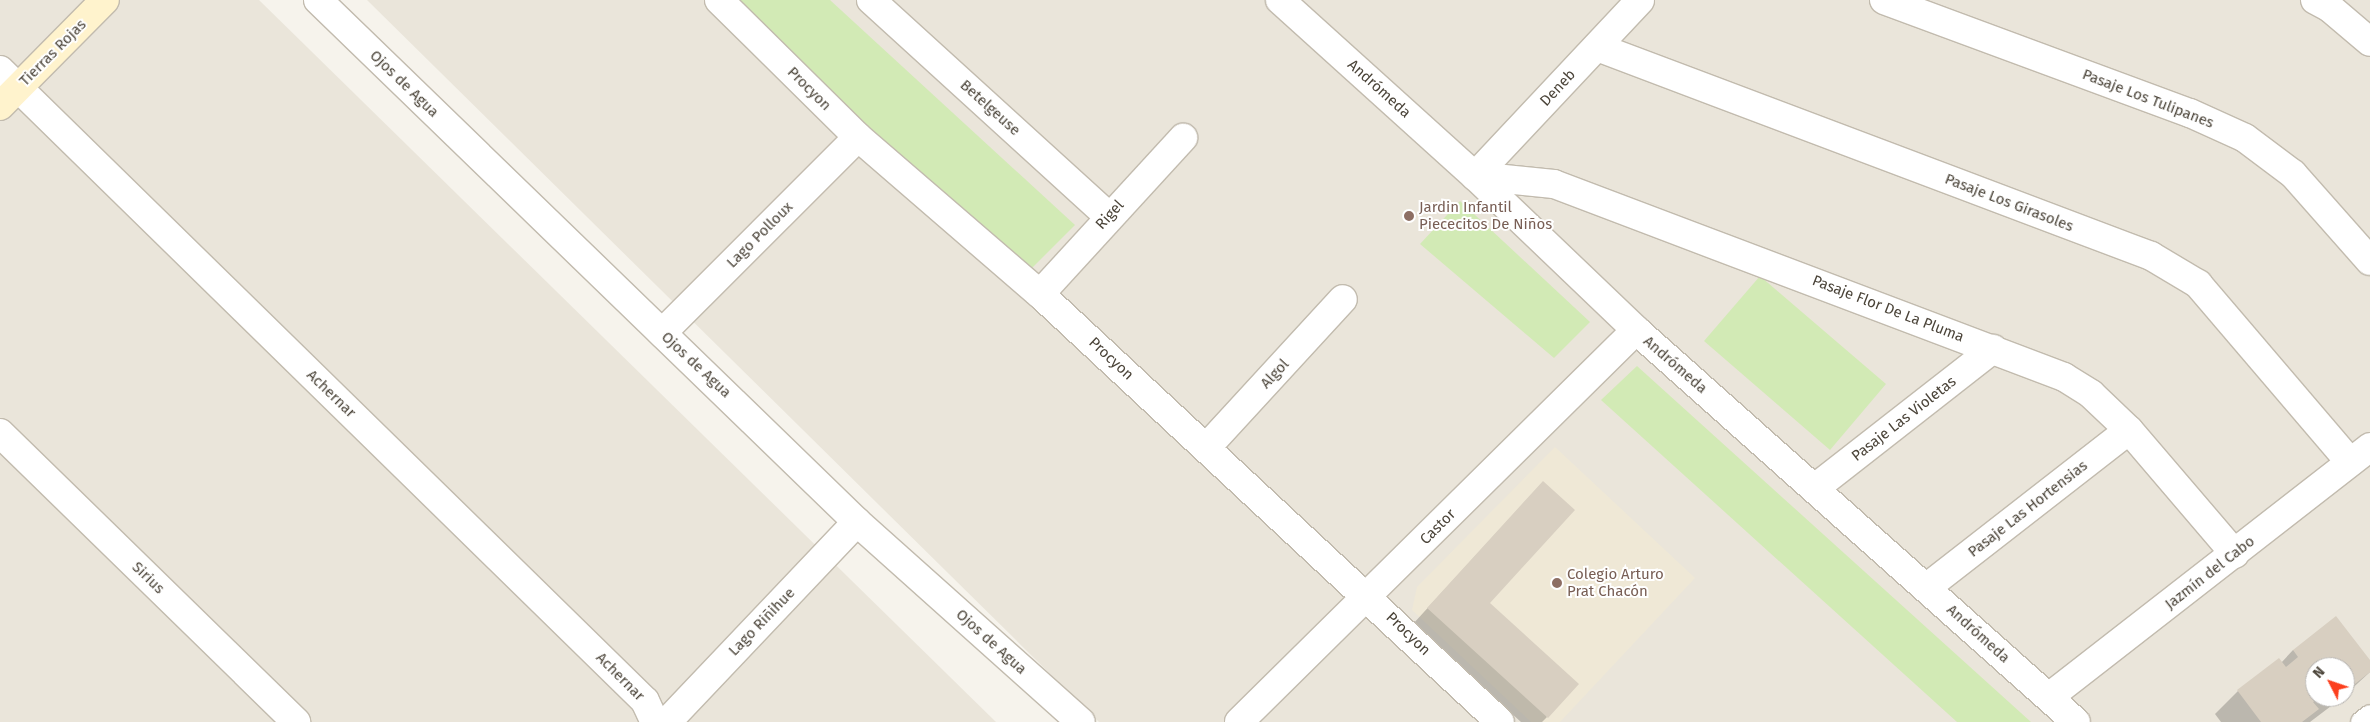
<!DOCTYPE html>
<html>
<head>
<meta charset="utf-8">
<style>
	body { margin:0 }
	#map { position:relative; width:2370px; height:722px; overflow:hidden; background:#f6f3ec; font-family:"Fira Sans",sans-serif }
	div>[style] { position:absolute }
	.residential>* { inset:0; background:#eae5da }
	.education>* { inset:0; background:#efe8d6 }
	.green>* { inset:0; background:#d2eab5 }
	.shadow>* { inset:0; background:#0003 }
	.building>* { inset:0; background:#d8cfc1 }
	.roads { filter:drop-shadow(1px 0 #c2bbae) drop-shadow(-1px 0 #c2bbae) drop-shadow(0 1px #c2bbae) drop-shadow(0 -1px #c2bbae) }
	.lane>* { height:20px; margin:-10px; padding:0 10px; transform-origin:10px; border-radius:10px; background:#fff }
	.street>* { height:28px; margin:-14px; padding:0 14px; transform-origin:14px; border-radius:14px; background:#fff }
	.secondary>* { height:28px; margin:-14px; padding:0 14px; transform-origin:14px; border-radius:14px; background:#fff3cd }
	.dots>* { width:14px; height:14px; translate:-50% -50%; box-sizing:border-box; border:2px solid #fff; border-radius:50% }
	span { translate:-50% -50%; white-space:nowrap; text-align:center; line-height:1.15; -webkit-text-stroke:4px #fff; paint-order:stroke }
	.street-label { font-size:15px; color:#4b4439 }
	.education-label { font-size:15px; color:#785e54 }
	.left { translate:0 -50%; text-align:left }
	.north { position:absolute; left:2305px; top:657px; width:50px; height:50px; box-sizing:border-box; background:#fff; border:1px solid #b7b4b0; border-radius:50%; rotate:311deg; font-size:14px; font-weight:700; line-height:20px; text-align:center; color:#4b4439 }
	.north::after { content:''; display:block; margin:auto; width:18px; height:22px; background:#fc3f1d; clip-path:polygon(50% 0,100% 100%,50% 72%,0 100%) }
</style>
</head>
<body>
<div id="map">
	<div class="residential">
		<div style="clip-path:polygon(0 0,259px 0,996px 722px,0 722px)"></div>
		<div style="clip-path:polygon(evenodd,367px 0,2370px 0,2370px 722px,1099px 722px,367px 0,2315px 667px,2345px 667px,2345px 697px,2315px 697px,2315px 667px)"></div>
	</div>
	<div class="education">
		<div style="clip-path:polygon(1555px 447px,1695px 578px,1560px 722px,1531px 722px,1412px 610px,1417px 587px)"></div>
	</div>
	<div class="green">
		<div style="clip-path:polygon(734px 0,830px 0,1075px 225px,1022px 278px)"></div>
		<div style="clip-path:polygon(1460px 201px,1590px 322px,1554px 358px,1420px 244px)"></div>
		<div style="clip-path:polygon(1760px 276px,1886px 384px,1830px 450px,1704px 341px)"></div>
		<div style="clip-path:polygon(1637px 366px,2031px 722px,1957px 722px,1601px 400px)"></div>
	</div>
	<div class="shadow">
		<div style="clip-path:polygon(1543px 482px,1488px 603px,1547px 717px,1542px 722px,1521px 722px,1413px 624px)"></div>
		<div style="clip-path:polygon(2293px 650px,2370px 662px,2370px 672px,2345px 695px,2345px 667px,2315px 667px,2315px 697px,2343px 697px,2310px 722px,2221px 722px,2215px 714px,2238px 691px,2279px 660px,2281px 663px)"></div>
	</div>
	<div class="building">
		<div style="clip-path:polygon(1543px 481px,1575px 510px,1490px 603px,1579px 684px,1548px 718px,1427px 608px)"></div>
		<div style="clip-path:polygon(2336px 616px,2370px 660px,2370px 672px,2345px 692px,2345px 667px,2315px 667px,2315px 697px,2320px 697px,2313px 702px,2319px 709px,2302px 722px,2261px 722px,2237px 690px,2279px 658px,2286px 667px,2298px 657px,2293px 650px)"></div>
	</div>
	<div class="roads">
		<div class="lane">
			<div style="left:2361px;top:722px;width:11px;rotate:-38deg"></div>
		</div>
		<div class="street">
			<div style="left:318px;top:0;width:750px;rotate:44.08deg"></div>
			<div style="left:857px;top:522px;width:300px;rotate:41.8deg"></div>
			<div style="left:719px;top:0;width:195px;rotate:44.6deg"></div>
			<div style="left:858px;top:137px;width:240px;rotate:40.8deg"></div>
			<div style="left:1040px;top:294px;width:628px;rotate:42.94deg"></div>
			<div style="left:871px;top:0;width:321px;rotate:42.3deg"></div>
			<div style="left:1280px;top:0;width:263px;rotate:42.1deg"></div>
			<div style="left:1475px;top:176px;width:223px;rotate:43.7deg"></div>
			<div style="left:1636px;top:330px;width:589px;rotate:41.7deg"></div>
			<div style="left:1884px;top:0;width:326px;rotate:20.3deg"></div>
			<div style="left:2190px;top:113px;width:60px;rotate:24.4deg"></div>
			<div style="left:2245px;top:138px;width:60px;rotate:36.9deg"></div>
			<div style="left:2293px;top:174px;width:116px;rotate:48.5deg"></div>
			<div style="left:2315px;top:0;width:17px;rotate:28deg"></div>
			<div style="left:2330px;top:8px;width:52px;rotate:40.4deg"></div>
			<div style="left:1597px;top:47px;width:592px;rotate:20.67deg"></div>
			<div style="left:2151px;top:256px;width:55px;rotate:30.8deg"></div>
			<div style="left:2198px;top:284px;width:234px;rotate:49.5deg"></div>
			<div style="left:0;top:70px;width:902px;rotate:44.37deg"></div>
			<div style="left:645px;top:701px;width:23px;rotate:65deg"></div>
			<div style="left:1475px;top:176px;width:79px;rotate:5.8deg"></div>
			<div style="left:1554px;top:184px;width:545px;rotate:20.73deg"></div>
			<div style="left:2064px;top:377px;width:32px;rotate:32deg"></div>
			<div style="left:2091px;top:394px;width:52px;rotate:43.5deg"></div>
			<div style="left:2129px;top:430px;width:163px;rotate:49.5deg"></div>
			<div style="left:1475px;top:176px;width:241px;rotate:-46.8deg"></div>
			<div style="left:1040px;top:294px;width:212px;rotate:-47.5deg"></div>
			<div style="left:662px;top:333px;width:277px;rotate:-45deg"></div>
			<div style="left:0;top:433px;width:414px;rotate:44.3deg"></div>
			<div style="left:1206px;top:448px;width:202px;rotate:-47.4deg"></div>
			<div style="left:1815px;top:488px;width:226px;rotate:-38deg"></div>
			<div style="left:1926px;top:588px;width:257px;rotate:-37.9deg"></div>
			<div style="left:2049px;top:697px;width:407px;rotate:-37.9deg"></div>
			<div style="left:667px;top:722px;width:276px;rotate:-46.5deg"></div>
			<div style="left:1239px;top:722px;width:558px;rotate:-44.64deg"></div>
		</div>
		<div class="secondary">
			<div style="left:0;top:106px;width:149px;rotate:-45.3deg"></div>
		</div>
	</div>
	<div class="dots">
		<div style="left:1409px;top:216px;background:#8d6e63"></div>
		<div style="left:1557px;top:583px;background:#8d6e63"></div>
	</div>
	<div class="street-label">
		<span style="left:53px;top:53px;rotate:-45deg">Tierras Rojas</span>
		<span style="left:404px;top:84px;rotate:44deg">Ojos de Agua</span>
		<span style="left:1558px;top:88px;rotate:-47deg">Deneb</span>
		<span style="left:809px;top:89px;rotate:45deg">Procyon</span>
		<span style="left:1379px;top:89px;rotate:42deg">Andrómeda</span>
		<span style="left:2148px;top:99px;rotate:21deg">Pasaje Los Tulipanes</span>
		<span style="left:990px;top:108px;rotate:42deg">Betelgeuse</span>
		<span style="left:2009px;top:203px;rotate:21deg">Pasaje Los Girasoles</span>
		<span style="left:1110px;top:215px;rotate:-48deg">Rigel</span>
		<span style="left:760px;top:235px;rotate:-45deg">Lago Polloux</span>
		<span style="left:1888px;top:309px;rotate:21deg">Pasaje Flor De La Pluma</span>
		<span style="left:1111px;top:359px;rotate:43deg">Procyon</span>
		<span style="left:696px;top:365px;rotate:43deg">Ojos de Agua</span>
		<span style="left:1675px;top:365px;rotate:41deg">Andrómeda</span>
		<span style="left:1275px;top:374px;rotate:-47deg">Algol</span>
		<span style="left:331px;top:394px;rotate:44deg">Achernar</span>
		<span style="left:1904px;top:419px;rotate:-38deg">Pasaje Las Violetas</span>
		<span style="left:2028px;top:509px;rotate:-38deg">Pasaje Las Hortensias</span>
		<span style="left:1438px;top:527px;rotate:-45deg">Castor</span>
		<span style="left:2210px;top:573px;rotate:-38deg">Jazmín del Cabo</span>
		<span style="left:148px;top:578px;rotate:44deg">Sirius</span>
		<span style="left:762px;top:622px;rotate:-46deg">Lago Riñihue</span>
		<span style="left:1408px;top:634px;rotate:44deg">Procyon</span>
		<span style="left:1978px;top:634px;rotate:42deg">Andrómeda</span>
		<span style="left:991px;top:642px;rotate:42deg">Ojos de Agua</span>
		<span style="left:620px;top:677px;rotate:45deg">Achernar</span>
	</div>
	<div class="education-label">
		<span class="left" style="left:1419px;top:216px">Jardin Infantil<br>Piececitos De Niños</span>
		<span class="left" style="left:1567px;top:583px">Colegio Arturo<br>Prat Chacón</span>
	</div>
	<div class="north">N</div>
</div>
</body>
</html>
